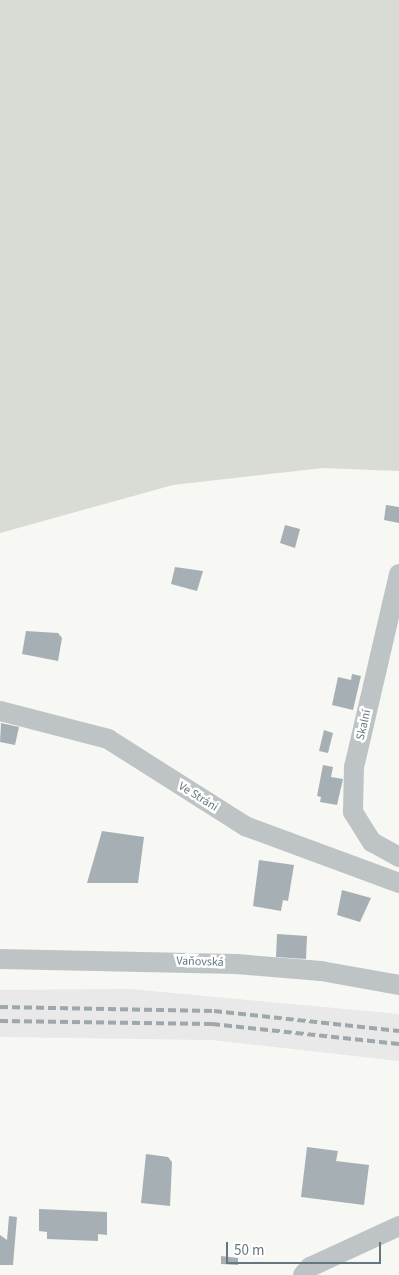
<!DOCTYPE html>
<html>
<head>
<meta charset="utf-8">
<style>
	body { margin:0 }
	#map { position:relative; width:399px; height:1275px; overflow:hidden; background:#f7f7f4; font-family:"Source Sans 3",sans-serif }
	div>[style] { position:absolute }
	.built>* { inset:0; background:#e8e9e8 }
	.green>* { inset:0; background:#d8dcd4 }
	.building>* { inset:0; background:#a6b0b4 }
	.street>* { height:20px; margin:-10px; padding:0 10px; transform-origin:10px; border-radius:10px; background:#bec4c6 }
	.rail>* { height:4px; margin-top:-2px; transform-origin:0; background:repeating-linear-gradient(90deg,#9ea7ab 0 8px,transparent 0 12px) }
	span { translate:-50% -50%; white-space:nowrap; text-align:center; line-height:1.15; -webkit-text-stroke:5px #fff; paint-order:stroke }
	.street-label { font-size:12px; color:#64777e }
	.scale { position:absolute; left:226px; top:1242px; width:155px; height:22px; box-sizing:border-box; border:2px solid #64777e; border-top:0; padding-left:6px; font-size:15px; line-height:18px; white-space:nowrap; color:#64777e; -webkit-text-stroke:4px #fff; paint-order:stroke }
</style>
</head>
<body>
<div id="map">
	<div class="built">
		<div style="clip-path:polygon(130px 989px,399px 1014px,399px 1061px,211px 1040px,0 1037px,0 990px)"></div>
	</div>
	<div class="green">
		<div style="clip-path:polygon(0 0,399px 0,399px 471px,323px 468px,173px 485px,0 533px)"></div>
	</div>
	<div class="building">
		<div style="clip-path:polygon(386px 505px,399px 507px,399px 523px,384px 520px)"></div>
		<div style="clip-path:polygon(285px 525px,300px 529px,295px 548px,280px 543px)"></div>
		<div style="clip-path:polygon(175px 567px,203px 571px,197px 591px,171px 584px)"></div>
		<div style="clip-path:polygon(26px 631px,58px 633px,62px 638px,58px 661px,22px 654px)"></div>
		<div style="clip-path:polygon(352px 674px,361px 676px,353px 710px,332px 705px,338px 677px,351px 680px)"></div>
		<div style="clip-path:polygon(1px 723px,19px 727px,15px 745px,0 742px)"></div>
		<div style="clip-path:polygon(324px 730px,333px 733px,328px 753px,319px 751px)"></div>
		<div style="clip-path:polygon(323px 765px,333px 767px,331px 777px,343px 779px,337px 805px,320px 802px,321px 797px,317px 796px)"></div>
		<div style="clip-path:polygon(102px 831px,144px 837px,138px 883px,87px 883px)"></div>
		<div style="clip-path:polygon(259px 860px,294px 865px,288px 901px,283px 900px,281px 911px,253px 906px)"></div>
		<div style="clip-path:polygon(342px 890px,371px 898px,360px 922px,337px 915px)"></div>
		<div style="clip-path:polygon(277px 934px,307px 936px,306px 959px,276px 957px)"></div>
		<div style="clip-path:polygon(307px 1147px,338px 1151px,336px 1161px,369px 1165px,364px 1205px,301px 1197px)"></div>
		<div style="clip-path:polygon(146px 1154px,168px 1157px,172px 1162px,170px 1206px,141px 1203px)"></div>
		<div style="clip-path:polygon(39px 1209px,107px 1212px,107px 1235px,98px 1234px,98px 1241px,47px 1239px,47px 1232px,39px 1231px)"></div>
		<div style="clip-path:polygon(9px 1216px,17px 1217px,13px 1265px,0 1265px,0 1235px,7px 1240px)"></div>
		<div style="clip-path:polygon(221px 1256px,238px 1258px,238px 1265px,221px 1264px)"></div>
	</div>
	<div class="street">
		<div style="left:399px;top:574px;width:198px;rotate:103.1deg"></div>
		<div style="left:354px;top:767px;width:45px;rotate:91.3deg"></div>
		<div style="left:353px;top:812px;width:36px;rotate:58deg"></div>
		<div style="left:372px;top:842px;width:31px;rotate:29deg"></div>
		<div style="left:0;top:711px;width:112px;rotate:14.5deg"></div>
		<div style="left:108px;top:739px;width:162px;rotate:32.4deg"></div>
		<div style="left:245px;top:826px;width:164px;rotate:20.3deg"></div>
		<div style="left:0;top:959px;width:236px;rotate:1.2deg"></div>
		<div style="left:236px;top:964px;width:85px;rotate:4.7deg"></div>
		<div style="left:321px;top:971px;width:79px;rotate:10.2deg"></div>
		<div style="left:303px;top:1275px;width:11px;rotate:-49deg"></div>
		<div style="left:310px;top:1267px;width:98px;rotate:-24.7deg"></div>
	</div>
	<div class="rail">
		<div style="left:0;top:1007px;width:214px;rotate:1.1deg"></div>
		<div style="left:214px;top:1011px;width:186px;rotate:6.2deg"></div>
		<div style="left:0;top:1021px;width:212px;rotate:0.8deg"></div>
		<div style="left:212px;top:1024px;width:188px;rotate:6.1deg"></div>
	</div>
	<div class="street-label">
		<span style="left:364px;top:725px;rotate:-77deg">Skalní</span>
		<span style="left:198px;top:797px;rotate:32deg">Ve Stráni</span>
		<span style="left:200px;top:962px;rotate:2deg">Vaňovská</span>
	</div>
	<div class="scale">50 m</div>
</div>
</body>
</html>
